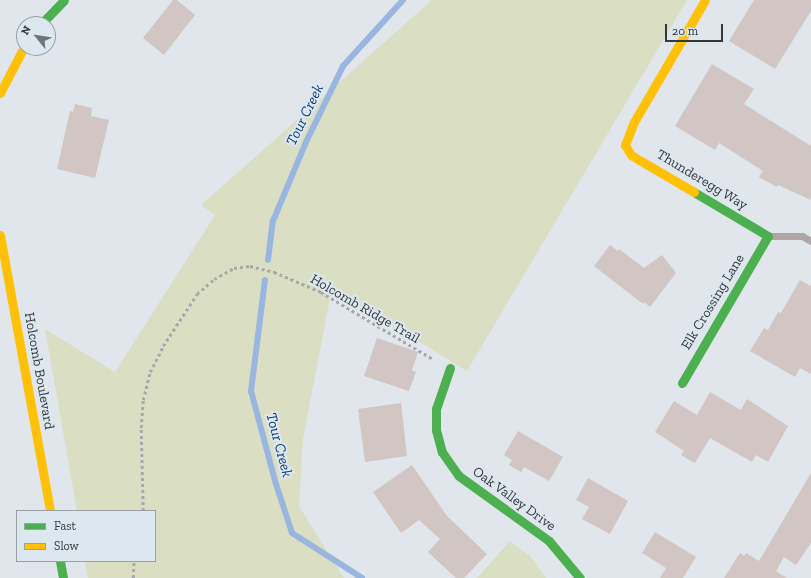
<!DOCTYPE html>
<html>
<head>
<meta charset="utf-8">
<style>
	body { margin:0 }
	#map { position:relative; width:811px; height:578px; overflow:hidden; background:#e0e6eb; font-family:"Zilla Slab",serif }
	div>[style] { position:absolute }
	.green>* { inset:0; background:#dadfc4 }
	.stream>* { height:6px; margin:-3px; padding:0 3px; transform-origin:3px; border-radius:3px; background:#99b6e0 }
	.building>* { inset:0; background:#d1c6c3 }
	.path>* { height:2.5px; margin-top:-1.25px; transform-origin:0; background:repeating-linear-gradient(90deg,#a9a7a8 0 3px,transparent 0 6px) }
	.lane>* { height:7px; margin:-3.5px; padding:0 3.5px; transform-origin:3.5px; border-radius:3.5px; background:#ada6a5 }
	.fast>* { height:9px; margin:-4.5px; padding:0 4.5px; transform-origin:4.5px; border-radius:4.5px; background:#4caf50 }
	.slow>* { height:9px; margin:-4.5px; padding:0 4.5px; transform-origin:4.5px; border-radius:4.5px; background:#ffc107 }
	span { translate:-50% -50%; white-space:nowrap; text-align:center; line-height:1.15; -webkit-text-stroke:4px #dce7ef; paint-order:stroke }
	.street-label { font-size:14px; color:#34383b }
	.water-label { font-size:15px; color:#0b3a7e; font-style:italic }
	.legend { position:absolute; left:16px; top:510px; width:140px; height:52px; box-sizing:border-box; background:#dce7ef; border:1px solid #99a1a7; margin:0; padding:5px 7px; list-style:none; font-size:12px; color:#34383b }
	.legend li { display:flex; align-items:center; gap:8px; height:20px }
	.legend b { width:20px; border:1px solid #99a1a7 }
	.north { position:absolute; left:16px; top:16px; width:40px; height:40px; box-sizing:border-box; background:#dce7ef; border:1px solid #99a1a7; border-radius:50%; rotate:300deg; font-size:11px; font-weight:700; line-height:16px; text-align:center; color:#34383b }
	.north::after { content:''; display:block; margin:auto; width:14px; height:18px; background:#707579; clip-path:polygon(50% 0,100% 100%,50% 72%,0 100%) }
	.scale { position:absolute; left:665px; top:24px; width:58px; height:18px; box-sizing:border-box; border:2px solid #34383b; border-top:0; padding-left:5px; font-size:12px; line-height:14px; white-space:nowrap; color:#34383b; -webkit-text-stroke:3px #dce7ef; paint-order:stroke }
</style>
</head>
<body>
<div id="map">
	<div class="green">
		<div style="clip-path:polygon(432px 0,687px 0,467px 371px,332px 288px,303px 439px,299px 506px,344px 578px,88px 578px,85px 561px,155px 561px,155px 511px,77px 511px,45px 329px,115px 372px,215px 215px,201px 205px)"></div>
		<div style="clip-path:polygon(510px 541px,531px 557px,546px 578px,477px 578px)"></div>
	</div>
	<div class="stream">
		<div style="left:268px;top:260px;width:39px;rotate:-83deg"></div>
		<div style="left:273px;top:221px;width:86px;rotate:-67.3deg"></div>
		<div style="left:306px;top:142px;width:85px;rotate:-64deg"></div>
		<div style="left:343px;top:66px;width:89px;rotate:-47.7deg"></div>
		<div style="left:265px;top:280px;width:112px;rotate:97.2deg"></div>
		<div style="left:251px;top:391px;width:96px;rotate:75deg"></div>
		<div style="left:276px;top:484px;width:52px;rotate:71.9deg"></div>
		<div style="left:292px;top:533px;width:83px;rotate:32.7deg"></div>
	</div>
	<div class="building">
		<div style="clip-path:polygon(173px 0,177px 0,195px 15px,164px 55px,143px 38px)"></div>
		<div style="clip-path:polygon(754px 0,811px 0,811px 11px,775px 69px,729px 41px)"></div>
		<div style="clip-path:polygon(712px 64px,754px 89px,744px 104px,811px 146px,811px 200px,778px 185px,777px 187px,759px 177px,763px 171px,719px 143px,715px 150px,675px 126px)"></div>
		<div style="clip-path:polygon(75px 104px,92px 108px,91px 116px,109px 120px,95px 178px,57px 169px,70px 111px,73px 112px)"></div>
		<div style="clip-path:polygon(610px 245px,618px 251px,619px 249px,644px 268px,662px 255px,676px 273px,650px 307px,644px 302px,643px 304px,594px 266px)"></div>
		<div style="clip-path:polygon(800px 280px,811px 286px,811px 374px,800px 368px,795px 377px,750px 351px,764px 328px,768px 330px,778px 312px,781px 313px)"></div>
		<div style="clip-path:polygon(377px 338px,418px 352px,412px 370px,416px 372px,409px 391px,364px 376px)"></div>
		<div style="clip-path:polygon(710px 392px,741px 410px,747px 399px,788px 426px,768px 462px,756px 455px,752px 462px,710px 438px,695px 463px,681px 455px,684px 451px,655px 432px,674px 401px,697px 415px)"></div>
		<div style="clip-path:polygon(401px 403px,407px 456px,365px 462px,358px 409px)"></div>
		<div style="clip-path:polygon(518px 431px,563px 457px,549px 481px,524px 467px,521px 472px,509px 465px,512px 460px,504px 455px)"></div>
		<div style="clip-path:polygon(412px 465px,447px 516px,487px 554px,464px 578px,456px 578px,428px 552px,440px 539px,419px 520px,401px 533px,373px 492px)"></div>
		<div style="clip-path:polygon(811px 473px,811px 543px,796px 565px,784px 557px,776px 571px,787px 578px,724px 578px,740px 553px,744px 556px,746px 553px,759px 561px)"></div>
		<div style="clip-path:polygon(588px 478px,628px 501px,610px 534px,582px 519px,589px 507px,576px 500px)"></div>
		<div style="clip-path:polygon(655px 532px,696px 557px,683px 578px,660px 578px,666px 568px,642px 553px)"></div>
	</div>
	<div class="path">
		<div style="left:143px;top:511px;width:83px;rotate:-91.4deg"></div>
		<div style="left:141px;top:428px;width:28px;rotate:-86deg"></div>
		<div style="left:143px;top:400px;width:29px;rotate:-76deg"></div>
		<div style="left:150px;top:372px;width:29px;rotate:-63deg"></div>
		<div style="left:163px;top:346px;width:62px;rotate:-56.8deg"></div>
		<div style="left:197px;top:294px;width:23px;rotate:-41deg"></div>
		<div style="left:214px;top:279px;width:23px;rotate:-29deg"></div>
		<div style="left:234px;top:268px;width:16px;rotate:-7deg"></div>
		<div style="left:250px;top:266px;width:25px;rotate:14deg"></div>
		<div style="left:274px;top:272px;width:51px;rotate:23.1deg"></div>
		<div style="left:321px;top:292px;width:131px;rotate:30.9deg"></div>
		<div style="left:133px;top:578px;width:17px;rotate:-87deg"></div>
	</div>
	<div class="lane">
		<div style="left:770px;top:236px;width:32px"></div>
		<div style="left:802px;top:236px;width:10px;rotate:29deg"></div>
	</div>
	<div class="fast">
		<div style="left:41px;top:24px;width:33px;rotate:-46deg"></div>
		<div style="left:450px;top:368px;width:43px;rotate:108.9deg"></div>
		<div style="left:436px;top:409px;width:21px;rotate:90deg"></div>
		<div style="left:436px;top:430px;width:23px;rotate:75deg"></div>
		<div style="left:442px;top:452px;width:29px;rotate:55deg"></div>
		<div style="left:459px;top:476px;width:111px;rotate:35.8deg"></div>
		<div style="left:549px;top:541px;width:48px;rotate:50deg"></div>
		<div style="left:682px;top:383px;width:170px;rotate:-59.7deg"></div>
		<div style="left:768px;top:236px;width:86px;rotate:-149.3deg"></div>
		<div style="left:60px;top:561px;width:17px;rotate:80deg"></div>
	</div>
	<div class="slow">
		<div style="left:0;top:93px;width:52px;rotate:-62.4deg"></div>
		<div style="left:694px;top:192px;width:73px;rotate:-149.6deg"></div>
		<div style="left:631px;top:155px;width:12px;rotate:-121deg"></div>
		<div style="left:625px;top:145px;width:25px;rotate:-69deg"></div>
		<div style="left:634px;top:122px;width:141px;rotate:-59.8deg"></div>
		<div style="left:0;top:235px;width:280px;rotate:79.7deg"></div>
	</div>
	<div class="street-label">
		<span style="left:702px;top:180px;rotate:31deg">Thunderegg Way</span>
		<span style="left:713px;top:302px;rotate:-59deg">Elk Crossing Lane</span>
		<span style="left:365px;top:309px;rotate:30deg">Holcomb Ridge Trail</span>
		<span style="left:39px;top:371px;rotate:80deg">Holcomb Boulevard</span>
		<span style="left:514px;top:499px;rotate:36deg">Oak Valley Drive</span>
	</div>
	<div class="water-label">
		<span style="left:305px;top:115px;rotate:-64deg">Tour Creek</span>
		<span style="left:279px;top:445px;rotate:75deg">Tour Creek</span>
	</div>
	<ul class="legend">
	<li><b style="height:5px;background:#4caf50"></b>Fast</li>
	<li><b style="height:5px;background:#ffc107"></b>Slow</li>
	</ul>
	<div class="north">N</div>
	<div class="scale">20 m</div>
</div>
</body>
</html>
